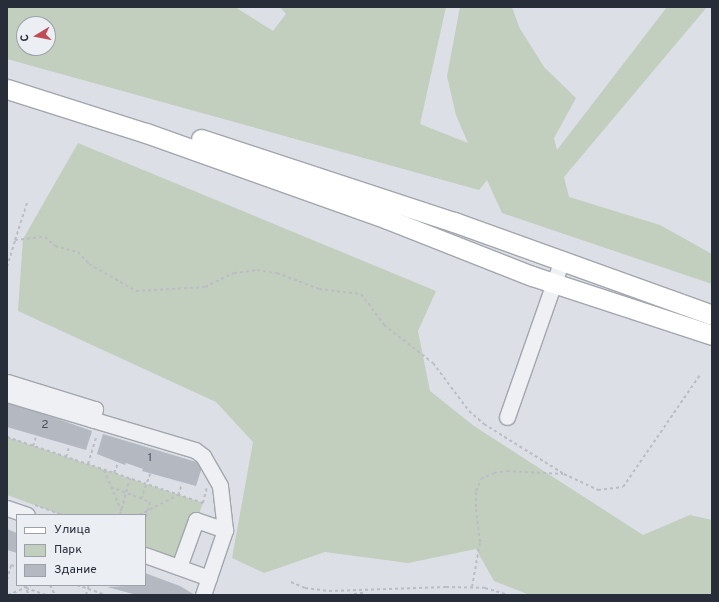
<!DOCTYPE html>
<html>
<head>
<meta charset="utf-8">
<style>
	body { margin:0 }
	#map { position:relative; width:719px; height:602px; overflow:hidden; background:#dcdfe5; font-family:Overpass,sans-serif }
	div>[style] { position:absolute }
	.green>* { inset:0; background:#c2cebe }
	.building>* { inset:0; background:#b4b8c1 }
	.path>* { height:2px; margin-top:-1px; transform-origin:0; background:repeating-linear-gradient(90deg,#bbbdc4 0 3px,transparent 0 6px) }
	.roads { filter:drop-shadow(1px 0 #a2a6ae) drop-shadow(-1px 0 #a2a6ae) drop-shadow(0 1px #a2a6ae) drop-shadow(0 -1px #a2a6ae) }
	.minor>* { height:15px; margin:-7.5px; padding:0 7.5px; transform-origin:7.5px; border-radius:7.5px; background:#eff0f4 }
	.major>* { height:19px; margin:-9.5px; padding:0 9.5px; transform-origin:9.5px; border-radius:9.5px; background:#fff }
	span { translate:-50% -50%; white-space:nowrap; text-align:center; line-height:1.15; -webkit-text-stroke:3px #ebeef3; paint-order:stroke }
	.number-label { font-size:12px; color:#4b505c }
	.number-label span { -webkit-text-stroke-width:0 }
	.frame { position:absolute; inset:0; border:8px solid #282d3a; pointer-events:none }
	.legend { position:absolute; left:16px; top:514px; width:130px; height:72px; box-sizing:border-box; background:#ebeef3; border:1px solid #9da1a9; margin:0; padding:5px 7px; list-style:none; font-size:12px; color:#282d3a }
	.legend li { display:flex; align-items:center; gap:8px; height:20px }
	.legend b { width:20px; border:1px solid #9da1a9 }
	.north { position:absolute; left:16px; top:16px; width:40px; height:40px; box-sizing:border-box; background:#ebeef3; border:1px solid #9da1a9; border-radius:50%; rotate:260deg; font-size:11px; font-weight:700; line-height:16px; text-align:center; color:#282d3a }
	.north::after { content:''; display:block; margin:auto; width:14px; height:18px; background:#c14b57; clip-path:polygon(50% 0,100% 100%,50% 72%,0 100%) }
</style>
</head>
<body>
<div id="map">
	<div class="green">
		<div style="clip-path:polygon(evenodd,7px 7px,235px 7px,273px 31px,286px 14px,280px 7px,446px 7px,420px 124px,468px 143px,456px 115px,447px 76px,460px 7px,512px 7px,519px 27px,544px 67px,576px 98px,554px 138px,557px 150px,667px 7px,707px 7px,564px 177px,569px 197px,660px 225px,712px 254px,712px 284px,502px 213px,487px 180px,479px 190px,7px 59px,7px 7px,24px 24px,48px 24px,48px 48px,24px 48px,24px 24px)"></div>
		<div style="clip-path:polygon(78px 143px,436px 291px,418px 331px,430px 391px,474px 426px,643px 535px,690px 515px,712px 520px,712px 595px,530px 595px,494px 581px,476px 549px,408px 563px,325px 552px,264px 573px,232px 558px,253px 442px,216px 402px,18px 311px,23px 239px)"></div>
		<div style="clip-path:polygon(7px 437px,203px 503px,179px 567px,145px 555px,145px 515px,62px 515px,7px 495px)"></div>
	</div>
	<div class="building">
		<div style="clip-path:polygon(7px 401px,92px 431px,86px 450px,7px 427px)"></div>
		<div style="clip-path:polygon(103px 434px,203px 464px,196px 486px,142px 471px,143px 469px,126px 463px,125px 465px,97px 454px)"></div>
		<div style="clip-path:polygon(7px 529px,17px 533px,17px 553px,7px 550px)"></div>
		<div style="clip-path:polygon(145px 573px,180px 586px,195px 595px,137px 595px,107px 587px,145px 585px)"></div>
	</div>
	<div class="path">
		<div style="left:15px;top:240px;width:40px;rotate:-72deg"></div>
		<div style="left:7px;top:267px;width:28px;rotate:-73deg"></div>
		<div style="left:15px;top:240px;width:30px;rotate:-6deg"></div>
		<div style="left:45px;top:237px;width:13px;rotate:42deg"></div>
		<div style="left:55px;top:246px;width:24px;rotate:15deg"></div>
		<div style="left:78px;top:252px;width:16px;rotate:47deg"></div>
		<div style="left:89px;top:264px;width:54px;rotate:29.9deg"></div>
		<div style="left:136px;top:291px;width:69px;rotate:-3.3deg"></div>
		<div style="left:205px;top:287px;width:32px;rotate:-26deg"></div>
		<div style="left:234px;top:273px;width:23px;rotate:-7deg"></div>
		<div style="left:257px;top:270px;width:20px;rotate:9deg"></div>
		<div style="left:277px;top:273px;width:45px;rotate:20.9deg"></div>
		<div style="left:319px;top:289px;width:42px;rotate:6.8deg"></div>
		<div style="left:361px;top:294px;width:39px;rotate:53deg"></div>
		<div style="left:384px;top:325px;width:62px;rotate:37.8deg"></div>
		<div style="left:433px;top:363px;width:60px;rotate:53.1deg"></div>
		<div style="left:469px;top:411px;width:20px;rotate:41deg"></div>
		<div style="left:484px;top:424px;width:94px;rotate:32deg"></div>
		<div style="left:564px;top:474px;width:38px;rotate:25deg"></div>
		<div style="left:598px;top:490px;width:25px;rotate:-7deg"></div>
		<div style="left:623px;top:487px;width:136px;rotate:-55.5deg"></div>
		<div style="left:7px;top:437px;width:207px;rotate:18.6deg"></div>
		<div style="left:203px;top:503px;width:16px;rotate:-76deg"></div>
		<div style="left:33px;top:446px;width:9px;rotate:-72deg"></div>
		<div style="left:66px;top:457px;width:10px;rotate:-73deg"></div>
		<div style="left:88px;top:464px;width:30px;rotate:-73deg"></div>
		<div style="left:104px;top:470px;width:49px;rotate:67.1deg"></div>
		<div style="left:114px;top:473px;width:11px;rotate:-68deg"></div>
		<div style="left:111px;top:487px;width:42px;rotate:21deg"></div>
		<div style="left:150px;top:502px;width:20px;rotate:105deg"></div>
		<div style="left:141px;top:499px;width:27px;rotate:-70deg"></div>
		<div style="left:35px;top:505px;width:29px;rotate:20deg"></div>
		<div style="left:120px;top:515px;width:38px;rotate:-75deg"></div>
		<div style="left:139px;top:515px;width:44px;rotate:-27.1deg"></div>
		<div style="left:178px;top:495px;width:12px;rotate:-70deg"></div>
		<div style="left:7px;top:580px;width:16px;rotate:-75deg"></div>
		<div style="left:11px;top:565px;width:6px;rotate:18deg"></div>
		<div style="left:291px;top:582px;width:15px;rotate:23deg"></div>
		<div style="left:305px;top:588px;width:24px;rotate:7deg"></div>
		<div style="left:329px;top:591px;width:117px;rotate:-2deg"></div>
		<div style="left:446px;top:587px;width:39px;rotate:1deg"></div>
		<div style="left:485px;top:588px;width:24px;rotate:17deg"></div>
		<div style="left:24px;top:585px;width:11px;rotate:63deg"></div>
		<div style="left:50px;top:585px;width:11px;rotate:63deg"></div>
		<div style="left:77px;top:585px;width:31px;rotate:19deg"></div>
		<div style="left:472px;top:587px;width:46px;rotate:-79.9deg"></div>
		<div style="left:480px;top:542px;width:35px;rotate:-97deg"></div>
		<div style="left:476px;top:507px;width:16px;rotate:-90deg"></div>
		<div style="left:476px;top:491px;width:13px;rotate:-67deg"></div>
		<div style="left:481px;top:479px;width:14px;rotate:-25deg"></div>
		<div style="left:494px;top:473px;width:13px;rotate:-9deg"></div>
		<div style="left:507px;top:471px;width:56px;rotate:3.1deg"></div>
		<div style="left:26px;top:588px;width:21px;rotate:19deg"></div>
		<div style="left:8px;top:595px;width:26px;rotate:-23deg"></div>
		<div style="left:86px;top:595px;width:10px;rotate:-73deg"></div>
		<div style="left:348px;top:595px;width:18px;rotate:-9deg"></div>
	</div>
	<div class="roads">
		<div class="minor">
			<div style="left:7px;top:382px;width:92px;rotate:17.1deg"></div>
			<div style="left:95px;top:409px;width:11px;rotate:105deg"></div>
			<div style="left:7px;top:394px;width:196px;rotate:16.6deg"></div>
			<div style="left:195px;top:450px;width:10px;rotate:37deg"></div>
			<div style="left:203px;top:456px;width:34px;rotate:60deg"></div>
			<div style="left:220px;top:486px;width:44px;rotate:83.5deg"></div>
			<div style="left:225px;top:530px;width:69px;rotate:108.7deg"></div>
			<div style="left:507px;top:417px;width:163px;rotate:-70.7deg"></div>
			<div style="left:7px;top:508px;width:21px;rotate:19deg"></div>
			<div style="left:145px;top:555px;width:68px;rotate:19.8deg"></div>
			<div style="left:179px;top:567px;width:50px;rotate:-70.1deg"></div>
			<div style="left:196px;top:520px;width:31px;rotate:19deg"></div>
		</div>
		<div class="major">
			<div style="left:7px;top:89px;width:146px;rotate:17.6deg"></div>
			<div style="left:146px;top:133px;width:256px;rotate:19.6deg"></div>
			<div style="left:387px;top:219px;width:156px;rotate:21.5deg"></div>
			<div style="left:532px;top:276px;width:189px;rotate:18.1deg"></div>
			<div style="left:201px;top:139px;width:266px;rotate:18.2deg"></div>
			<div style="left:454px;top:222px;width:274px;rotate:19.8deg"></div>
		</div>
	</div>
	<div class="number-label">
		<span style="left:45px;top:426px">2</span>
		<span style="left:150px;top:459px">1</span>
	</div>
	<div class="frame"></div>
	<ul class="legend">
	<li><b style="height:5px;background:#fff"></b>Улица</li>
	<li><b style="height:11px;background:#c2cebe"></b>Парк</li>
	<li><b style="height:11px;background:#b4b8c1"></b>Здание</li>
	</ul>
	<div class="north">С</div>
</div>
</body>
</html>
